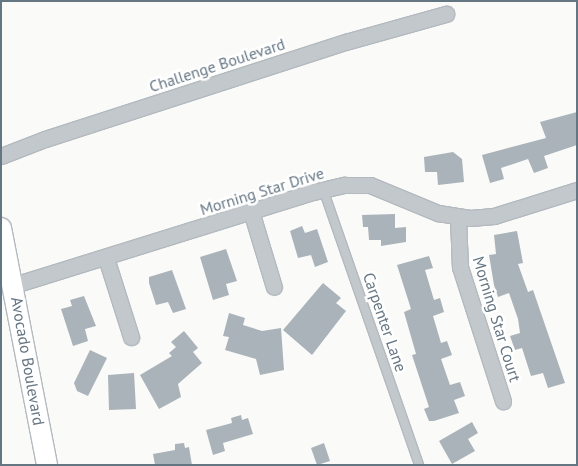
<!DOCTYPE html>
<html>
<head>
<meta charset="utf-8">
<style>
	body { margin:0 }
	#map { position:relative; width:578px; height:466px; overflow:hidden; background:#fafaf8; font-family:"PT Sans",sans-serif }
	div>[style] { position:absolute }
	.building>* { inset:0; background:#aab3b9 }
	.roads { filter:drop-shadow(1px 0 #b3babf) drop-shadow(-1px 0 #b3babf) drop-shadow(0 1px #b3babf) drop-shadow(0 -1px #b3babf) }
	.service>* { height:8px; margin:-4px; padding:0 4px; transform-origin:4px; border-radius:4px; background:#c3c8cc }
	.minor>* { height:15px; margin:-7.5px; padding:0 7.5px; transform-origin:7.5px; border-radius:7.5px; background:#c3c8cc }
	.secondary>* { height:20px; margin:-10px; padding:0 10px; transform-origin:10px; border-radius:10px; background:#fff }
	span { translate:-50% -50%; white-space:nowrap; text-align:center; line-height:1.15; -webkit-text-stroke:5px #fff; paint-order:stroke }
	.street-label { font-size:16px; color:#657683 }
	.frame { position:absolute; inset:0; border:2px solid #657683; pointer-events:none }
</style>
</head>
<body>
<div id="map">
	<div class="building">
		<div style="clip-path:polygon(577px 112px,577px 145px,544px 156px,548px 168px,534px 173px,528px 159px,501px 168px,504px 179px,490px 183px,482px 155px,546px 138px,540px 122px)"></div>
		<div style="clip-path:polygon(453px 152px,462px 159px,464px 182px,438px 185px,437px 172px,425px 172px,424px 157px)"></div>
		<div style="clip-path:polygon(395px 214px,395px 228px,406px 227px,406px 242px,381px 246px,381px 240px,369px 240px,368px 227px,363px 227px,362px 215px)"></div>
		<div style="clip-path:polygon(302px 226px,305px 233px,317px 229px,328px 262px,315px 267px,311px 255px,298px 258px,290px 231px)"></div>
		<div style="clip-path:polygon(517px 231px,523px 263px,518px 264px,528px 292px,533px 290px,565px 383px,548px 388px,543px 373px,531px 376px,522px 348px,515px 350px,510px 336px,520px 333px,518px 319px,509px 293px,498px 297px,494px 285px,489px 255px,496px 254px,494px 235px)"></div>
		<div style="clip-path:polygon(226px 249px,237px 281px,226px 284px,229px 295px,213px 300px,200px 257px)"></div>
		<div style="clip-path:polygon(429px 256px,433px 268px,425px 270px,434px 300px,440px 298px,444px 312px,433px 316px,441px 343px,447px 341px,452px 355px,441px 359px,450px 385px,460px 382px,465px 396px,454px 400px,459px 413px,434px 421px,429px 421px,424px 409px,429px 407px,412px 355px,416px 354px,404px 312px,411px 309px,397px 265px)"></div>
		<div style="clip-path:polygon(172px 270px,186px 309px,173px 313px,168px 302px,156px 305px,149px 283px,149px 277px)"></div>
		<div style="clip-path:polygon(323px 283px,341px 298px,336px 303px,346px 311px,312px 355px,283px 330px)"></div>
		<div style="clip-path:polygon(84px 296px,96px 326px,85px 329px,88px 341px,73px 346px,61px 309px,72px 306px,70px 300px)"></div>
		<div style="clip-path:polygon(229px 313px,245px 318px,243px 325px,262px 331px,281px 328px,284px 370px,260px 375px,256px 359px,225px 350px,229px 337px,223px 336px)"></div>
		<div style="clip-path:polygon(184px 331px,198px 348px,193px 352px,202px 363px,178px 384px,181px 397px,159px 409px,140px 375px,172px 356px,169px 353px,176px 347px,171px 342px)"></div>
		<div style="clip-path:polygon(90px 350px,107px 358px,88px 396px,77px 391px,74px 383px)"></div>
		<div style="clip-path:polygon(134px 373px,136px 409px,109px 410px,108px 375px)"></div>
		<div style="clip-path:polygon(241px 415px,242px 420px,248px 418px,253px 434px,223px 443px,225px 451px,213px 455px,206px 430px,232px 423px,231px 418px)"></div>
		<div style="clip-path:polygon(472px 422px,478px 433px,468px 439px,475px 451px,452px 464px,439px 441px)"></div>
		<div style="clip-path:polygon(184px 443px,185px 448px,189px 447px,192px 465px,155px 465px,153px 454px,175px 450px,175px 444px)"></div>
		<div style="clip-path:polygon(324px 443px,330px 461px,317px 465px,311px 448px)"></div>
	</div>
	<div class="roads">
		<div class="service">
			<div style="left:323px;top:189px;width:292px;rotate:70.8deg"></div>
		</div>
		<div class="minor">
			<div style="left:1px;top:156px;width:47px;rotate:-21.1deg"></div>
			<div style="left:45px;top:139px;width:319px;rotate:-17.9deg"></div>
			<div style="left:349px;top:41px;width:101px;rotate:-15.6deg"></div>
			<div style="left:251px;top:211px;width:79px;rotate:73.2deg"></div>
			<div style="left:458px;top:218px;width:49px;rotate:87.7deg"></div>
			<div style="left:460px;top:267px;width:141px;rotate:72.2deg"></div>
			<div style="left:106px;top:258px;width:83px;rotate:72.4deg"></div>
			<div style="left:14px;top:285px;width:309px;rotate:-17.3deg"></div>
			<div style="left:309px;top:193px;width:37px;rotate:-13deg"></div>
			<div style="left:345px;top:185px;width:25px"></div>
			<div style="left:370px;top:185px;width:74px;rotate:22.4deg"></div>
			<div style="left:438px;top:213px;width:32px;rotate:9deg"></div>
			<div style="left:470px;top:218px;width:24px;rotate:-5deg"></div>
			<div style="left:494px;top:216px;width:87px;rotate:-17.4deg"></div>
		</div>
		<div class="secondary">
			<div style="left:1px;top:228px;width:241px;rotate:79deg"></div>
		</div>
	</div>
	<div class="street-label">
		<span style="left:217px;top:65px;rotate:-18deg">Challenge Boulevard</span>
		<span style="left:262px;top:191px;rotate:-17deg">Morning Star Drive</span>
		<span style="left:497px;top:319px;rotate:73deg">Morning Star Court</span>
		<span style="left:385px;top:322px;rotate:71deg">Carpenter Lane</span>
		<span style="left:28px;top:361px;rotate:80deg">Avocado Boulevard</span>
	</div>
	<div class="frame"></div>
</div>
</body>
</html>
